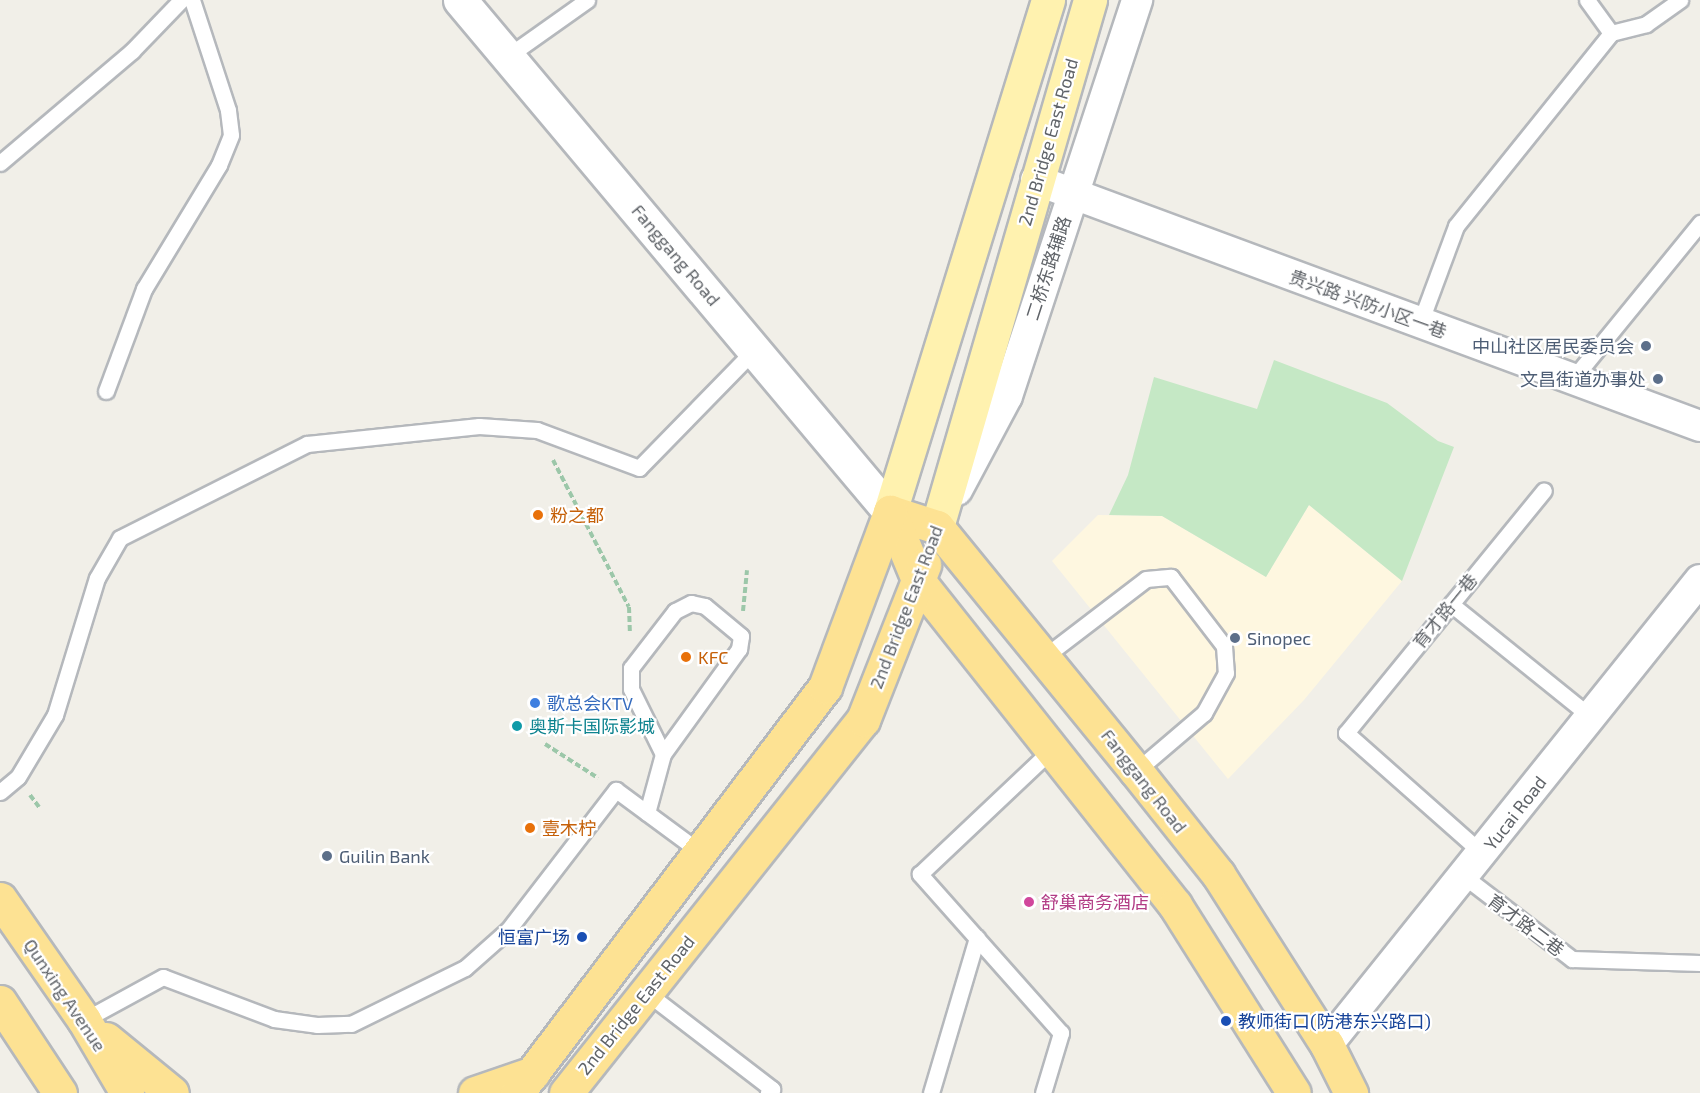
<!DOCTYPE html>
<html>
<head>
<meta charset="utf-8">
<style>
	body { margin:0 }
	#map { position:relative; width:1700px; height:1093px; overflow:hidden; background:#f1efe8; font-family:"Exo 2","Noto Sans SC",sans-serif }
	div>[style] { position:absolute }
	.commercial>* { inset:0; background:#fef7e0 }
	.green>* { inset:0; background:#c5e8c5 }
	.path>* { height:4px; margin-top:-2px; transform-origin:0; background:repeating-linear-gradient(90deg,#9cc7a9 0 6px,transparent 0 9px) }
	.roads { filter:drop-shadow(2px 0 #b5b8bc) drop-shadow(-2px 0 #b5b8bc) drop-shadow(0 2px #b5b8bc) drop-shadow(0 -2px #b5b8bc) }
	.lane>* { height:15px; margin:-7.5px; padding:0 7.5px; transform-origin:7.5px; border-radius:7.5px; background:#fff }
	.street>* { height:30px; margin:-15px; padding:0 15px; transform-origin:15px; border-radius:15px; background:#fff }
	.secondary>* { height:33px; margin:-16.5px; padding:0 16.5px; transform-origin:16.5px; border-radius:16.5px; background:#fff }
	.primary>* { height:33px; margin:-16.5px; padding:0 16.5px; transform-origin:16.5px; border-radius:16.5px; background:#fff2af }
	.highway>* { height:33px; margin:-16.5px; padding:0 16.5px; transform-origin:16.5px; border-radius:16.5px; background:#fde293 }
	.dots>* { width:16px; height:16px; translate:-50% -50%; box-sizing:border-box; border:3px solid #fff; border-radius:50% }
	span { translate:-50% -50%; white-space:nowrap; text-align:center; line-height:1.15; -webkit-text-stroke:4.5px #fff; paint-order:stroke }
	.street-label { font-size:18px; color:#5f6368 }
	.service-label { font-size:18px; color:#4e5e75 }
	.right { translate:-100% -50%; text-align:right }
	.left { translate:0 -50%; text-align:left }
	.food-label { font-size:18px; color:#c56008 }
	.shop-label { font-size:18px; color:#366cbe }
	.culture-label { font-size:18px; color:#0d838f }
	.hotel-label { font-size:18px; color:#b23c85 }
	.transit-label { font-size:18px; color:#164399 }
</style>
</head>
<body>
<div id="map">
	<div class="commercial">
		<div style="clip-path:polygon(1309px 505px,1402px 581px,1304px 700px,1228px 779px,1052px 561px,1098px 515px,1162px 516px,1266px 577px)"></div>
	</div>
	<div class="green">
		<div style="clip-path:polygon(1274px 360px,1387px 403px,1438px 441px,1454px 447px,1402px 581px,1309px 505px,1266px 577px,1162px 516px,1109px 515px,1128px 475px,1154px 377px,1257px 409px)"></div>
	</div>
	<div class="path">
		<div style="left:553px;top:460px;width:165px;rotate:62.7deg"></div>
		<div style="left:629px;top:607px;width:25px;rotate:88deg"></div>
		<div style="left:743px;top:611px;width:41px;rotate:-84.4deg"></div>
		<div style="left:545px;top:744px;width:63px;rotate:32.7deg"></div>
		<div style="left:30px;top:795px;width:15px;rotate:53deg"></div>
	</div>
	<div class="roads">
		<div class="lane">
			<div style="left:1587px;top:0;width:41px;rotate:54deg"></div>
			<div style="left:508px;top:56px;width:97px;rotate:-35.3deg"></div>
			<div style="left:0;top:163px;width:173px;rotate:-40.3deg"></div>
			<div style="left:132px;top:51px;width:71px;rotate:-46.1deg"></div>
			<div style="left:1420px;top:323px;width:103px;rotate:-69.6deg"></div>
			<div style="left:1456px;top:226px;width:248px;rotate:-51.2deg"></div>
			<div style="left:1611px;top:33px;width:36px;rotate:-14deg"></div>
			<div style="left:1646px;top:24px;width:42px;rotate:-35.2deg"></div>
			<div style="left:1572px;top:380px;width:203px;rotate:-50.8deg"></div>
			<div style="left:106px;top:391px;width:109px;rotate:-69.6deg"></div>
			<div style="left:144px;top:289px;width:145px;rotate:-58.8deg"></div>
			<div style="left:219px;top:165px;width:32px;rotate:-68deg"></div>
			<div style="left:231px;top:135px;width:25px;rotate:-97deg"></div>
			<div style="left:228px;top:110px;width:116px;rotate:-108.1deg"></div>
			<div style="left:1451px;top:604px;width:180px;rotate:38.9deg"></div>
			<div style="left:1044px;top:657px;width:128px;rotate:-37.4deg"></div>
			<div style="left:1146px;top:579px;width:25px;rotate:-5deg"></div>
			<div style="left:1171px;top:577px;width:87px;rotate:52.5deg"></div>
			<div style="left:1224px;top:646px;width:27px;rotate:86deg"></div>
			<div style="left:1226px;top:673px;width:46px;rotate:118.8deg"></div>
			<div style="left:1204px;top:713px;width:89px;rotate:139.5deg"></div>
			<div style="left:0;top:792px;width:23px;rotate:-40deg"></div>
			<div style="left:18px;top:777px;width:72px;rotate:-59.2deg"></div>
			<div style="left:55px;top:715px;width:143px;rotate:-73deg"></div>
			<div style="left:97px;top:578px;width:46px;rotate:-60.1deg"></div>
			<div style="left:120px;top:538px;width:209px;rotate:-26.7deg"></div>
			<div style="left:307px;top:444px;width:173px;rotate:-6deg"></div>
			<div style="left:479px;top:426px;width:58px;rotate:3.9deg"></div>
			<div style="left:537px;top:430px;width:109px;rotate:20.4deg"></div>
			<div style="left:639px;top:468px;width:166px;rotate:-45.7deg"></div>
			<div style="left:647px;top:813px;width:61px;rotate:-74.8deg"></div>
			<div style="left:663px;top:754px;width:130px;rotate:-54.1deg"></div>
			<div style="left:739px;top:649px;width:13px;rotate:-81deg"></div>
			<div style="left:741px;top:636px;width:47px;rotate:-140.2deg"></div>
			<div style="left:705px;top:606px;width:14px;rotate:-168deg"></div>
			<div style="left:691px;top:603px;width:18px;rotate:153deg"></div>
			<div style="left:675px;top:611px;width:72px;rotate:127.7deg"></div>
			<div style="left:631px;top:668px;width:21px;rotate:90deg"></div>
			<div style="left:631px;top:689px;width:72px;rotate:63.8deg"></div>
			<div style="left:1483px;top:854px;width:183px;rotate:-138.5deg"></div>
			<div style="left:1346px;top:733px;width:313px;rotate:-50.8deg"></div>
			<div style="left:1465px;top:877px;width:135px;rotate:37.5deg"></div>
			<div style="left:1572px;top:959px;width:128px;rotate:1.8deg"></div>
			<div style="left:647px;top:993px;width:158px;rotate:37.5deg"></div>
			<div style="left:772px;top:1089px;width:6px;rotate:135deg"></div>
			<div style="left:84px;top:1020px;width:90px;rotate:-28.6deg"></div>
			<div style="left:163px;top:977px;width:119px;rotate:20.7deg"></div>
			<div style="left:274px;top:1019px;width:43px;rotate:7.9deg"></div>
			<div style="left:317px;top:1025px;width:34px;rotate:-2deg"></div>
			<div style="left:351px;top:1024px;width:127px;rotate:-26.2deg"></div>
			<div style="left:465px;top:968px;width:57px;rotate:-41.5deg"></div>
			<div style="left:508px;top:930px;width:177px;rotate:-52.4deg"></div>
			<div style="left:616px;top:790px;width:104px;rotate:36.4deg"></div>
			<div style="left:931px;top:1093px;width:162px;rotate:-73.5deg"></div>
			<div style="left:1043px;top:1093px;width:63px;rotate:-73.3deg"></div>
			<div style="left:1061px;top:1033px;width:213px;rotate:-131.6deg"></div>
			<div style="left:920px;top:874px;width:182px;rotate:-43.4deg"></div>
		</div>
		<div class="street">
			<div style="left:1036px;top:180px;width:708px;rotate:20.33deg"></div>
			<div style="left:957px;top:490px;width:106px;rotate:-62deg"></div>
			<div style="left:1007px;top:396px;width:417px;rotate:-71.8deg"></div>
			<div style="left:1327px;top:1045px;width:596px;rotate:-51.27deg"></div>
		</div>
		<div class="secondary">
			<div style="left:460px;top:0;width:669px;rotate:49.97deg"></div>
		</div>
		<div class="primary">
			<div style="left:890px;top:512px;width:536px;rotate:-72.85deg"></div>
			<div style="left:937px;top:527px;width:549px;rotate:-73.81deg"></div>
		</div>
		<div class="highway">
			<div style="left:890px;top:512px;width:49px;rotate:17.7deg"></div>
			<div style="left:937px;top:527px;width:315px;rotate:50.8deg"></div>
			<div style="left:1136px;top:771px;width:132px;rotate:51.5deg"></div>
			<div style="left:1218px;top:874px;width:203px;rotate:57.5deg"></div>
			<div style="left:1327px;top:1045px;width:54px;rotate:63.4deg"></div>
			<div style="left:890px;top:512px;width:76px;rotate:67.5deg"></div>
			<div style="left:919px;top:582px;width:412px;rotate:51.6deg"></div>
			<div style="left:1175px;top:905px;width:222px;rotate:57.7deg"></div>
			<div style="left:0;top:899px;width:147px;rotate:55.2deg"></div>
			<div style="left:84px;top:1020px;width:85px;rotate:59.5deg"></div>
			<div style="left:0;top:1002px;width:109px;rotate:56.6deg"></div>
			<div style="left:106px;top:1039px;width:85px;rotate:39.3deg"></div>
			<div style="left:475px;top:1093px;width:61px;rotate:-19deg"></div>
			<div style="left:517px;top:1093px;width:510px;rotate:-52.82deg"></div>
			<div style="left:825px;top:687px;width:187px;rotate:-69.6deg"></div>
			<div style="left:566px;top:1093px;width:477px;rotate:-51.5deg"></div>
			<div style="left:863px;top:720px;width:167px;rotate:-68.5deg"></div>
		</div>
	</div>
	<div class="dots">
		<div style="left:1646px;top:346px;background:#5c6f8a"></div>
		<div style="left:1658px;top:379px;background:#5c6f8a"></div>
		<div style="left:538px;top:515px;background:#e8710a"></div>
		<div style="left:1235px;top:638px;background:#5c6f8a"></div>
		<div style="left:686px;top:657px;background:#e8710a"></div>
		<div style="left:535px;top:703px;background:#3f7fe0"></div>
		<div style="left:517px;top:726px;background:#0f9aa8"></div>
		<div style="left:530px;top:828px;background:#e8710a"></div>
		<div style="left:327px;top:856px;background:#5c6f8a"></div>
		<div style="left:1029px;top:902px;background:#d1479c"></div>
		<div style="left:582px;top:937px;background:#1a4fb4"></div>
		<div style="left:1226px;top:1021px;background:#1a4fb4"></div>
	</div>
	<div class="street-label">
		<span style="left:1048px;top:142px;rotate:-74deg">2nd Bridge East Road</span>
		<span style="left:676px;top:255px;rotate:50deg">Fanggang Road</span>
		<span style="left:1048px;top:268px;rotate:-72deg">二桥东路辅路</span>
		<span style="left:1368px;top:304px;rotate:20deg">贵兴路 兴防小区一巷</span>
		<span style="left:906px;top:607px;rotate:-69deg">2nd Bridge East Road</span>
		<span style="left:1445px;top:611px;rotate:-51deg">育才路一巷</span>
		<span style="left:1144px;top:781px;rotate:52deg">Fanggang Road</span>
		<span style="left:1515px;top:813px;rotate:-52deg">Yucai Road</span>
		<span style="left:1526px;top:925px;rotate:37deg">育才路二巷</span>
		<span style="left:65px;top:995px;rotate:56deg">Qunxing Avenue</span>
		<span style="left:636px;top:1005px;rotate:-51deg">2nd Bridge East Road</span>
	</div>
	<div class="service-label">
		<span class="right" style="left:1634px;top:346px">中山社区居民委员会</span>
		<span class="right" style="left:1646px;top:379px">文昌街道办事处</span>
		<span class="left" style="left:1247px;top:638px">Sinopec</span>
		<span class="left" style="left:339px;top:856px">Guilin Bank</span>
	</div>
	<div class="food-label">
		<span class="left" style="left:550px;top:515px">粉之都</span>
		<span class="left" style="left:698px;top:657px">KFC</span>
		<span class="left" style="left:542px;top:828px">壹木柠</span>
	</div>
	<div class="shop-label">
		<span class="left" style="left:547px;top:703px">歌总会KTV</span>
	</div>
	<div class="culture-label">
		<span class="left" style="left:529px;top:726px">奥斯卡国际影城</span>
	</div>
	<div class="hotel-label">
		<span class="left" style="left:1041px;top:902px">舒巢商务酒店</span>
	</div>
	<div class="transit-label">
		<span class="right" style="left:570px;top:937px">恒富广场</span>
		<span class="left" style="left:1238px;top:1021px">教师街口(防港东兴路口)</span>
	</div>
</div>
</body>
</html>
